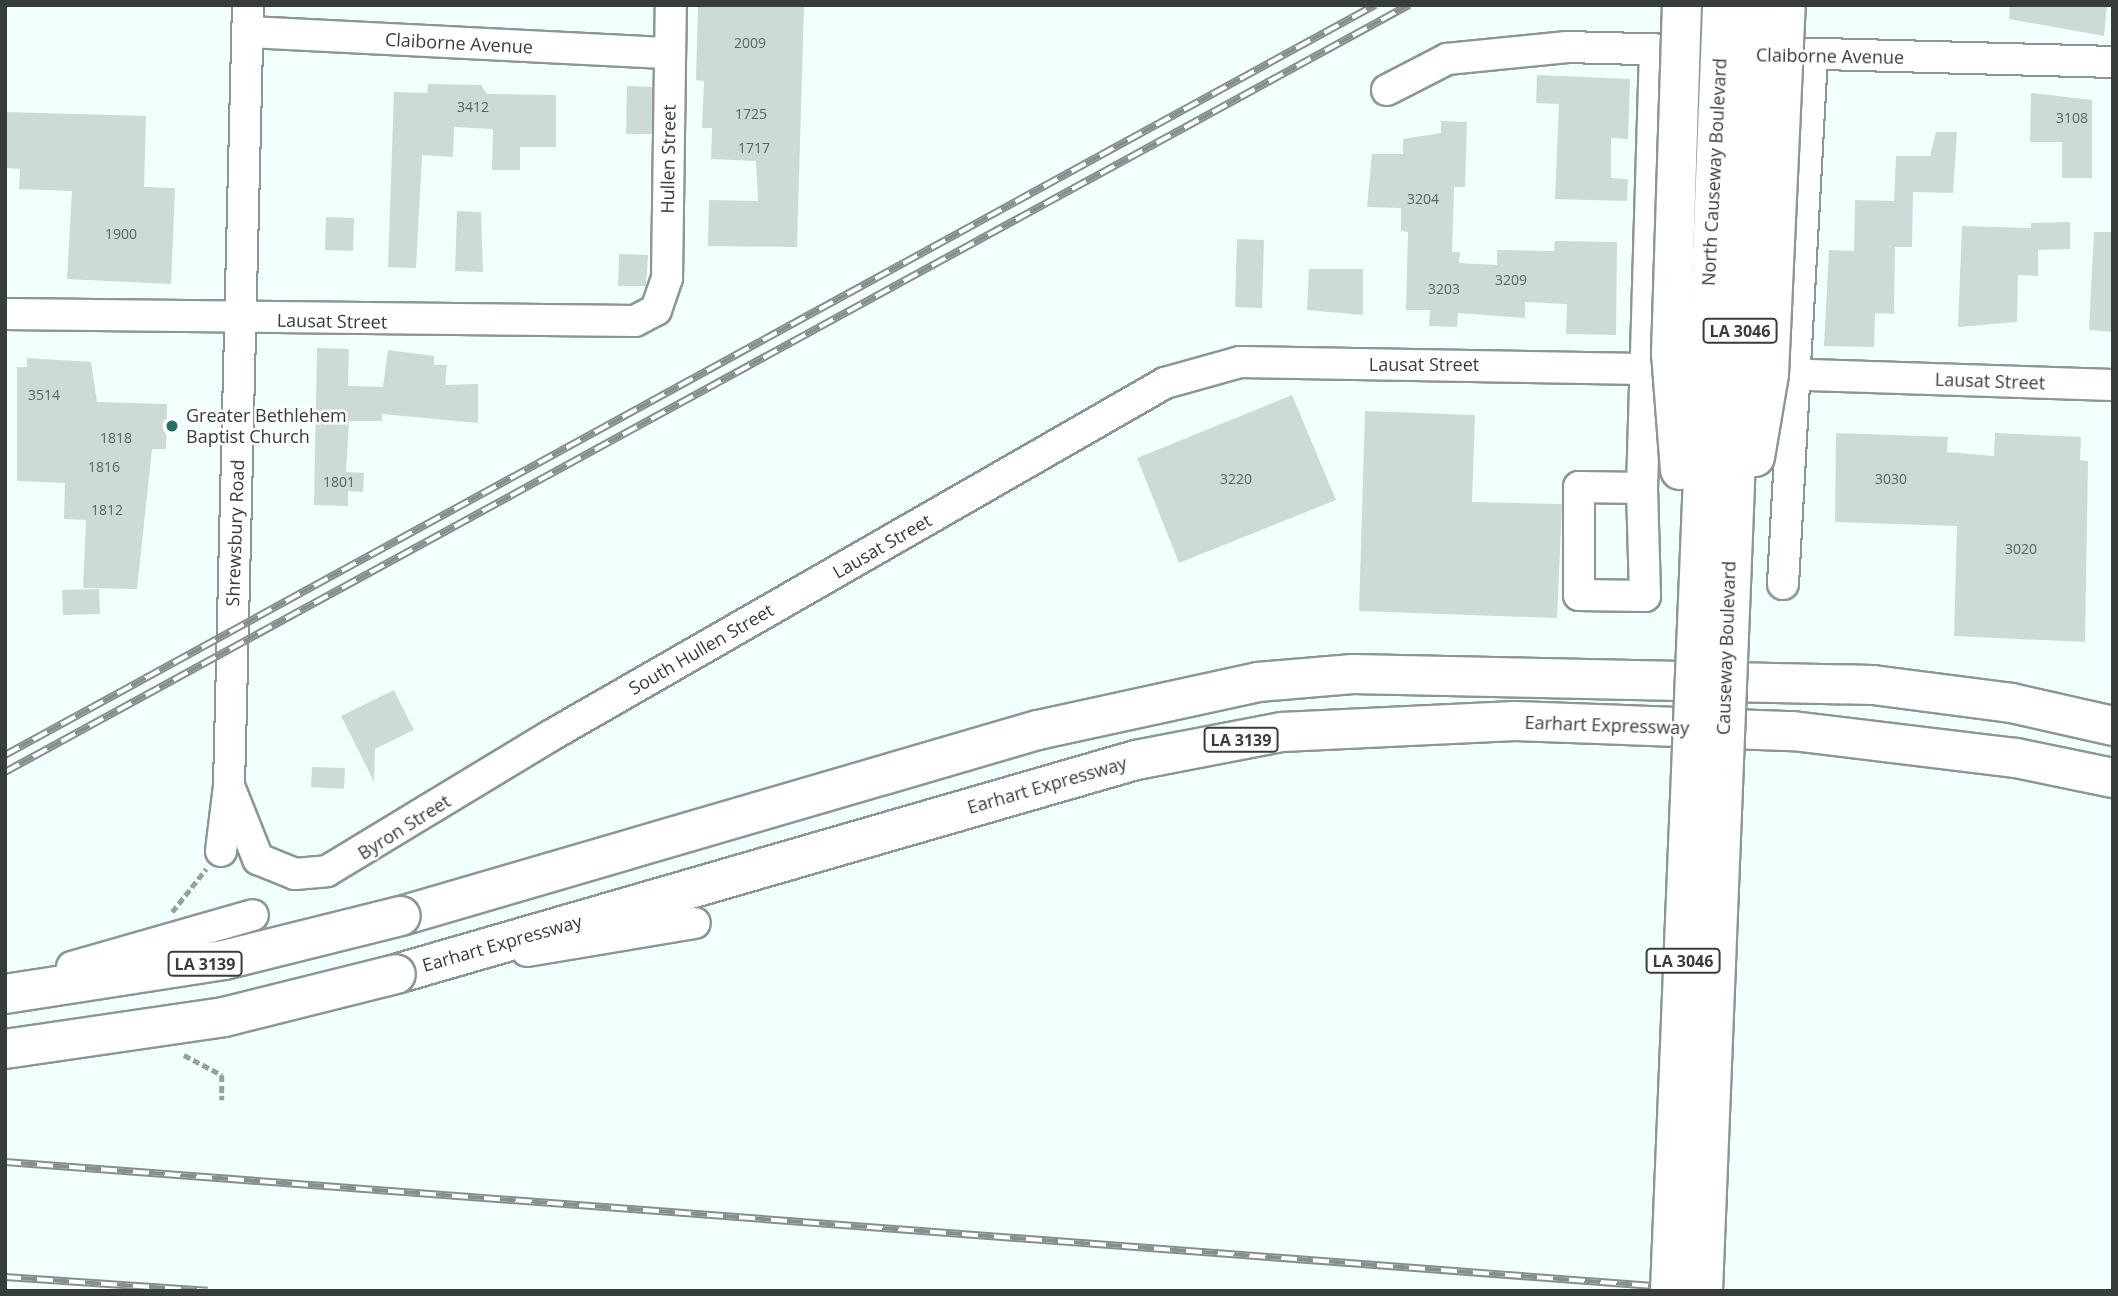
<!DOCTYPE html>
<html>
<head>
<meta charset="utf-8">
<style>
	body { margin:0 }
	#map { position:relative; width:2118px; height:1296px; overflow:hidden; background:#f1fffd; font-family:"Open Sans",sans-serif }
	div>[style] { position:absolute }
	.building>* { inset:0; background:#ccdad8 }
	.path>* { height:4.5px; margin-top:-2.25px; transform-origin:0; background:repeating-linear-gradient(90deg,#96a19f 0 7px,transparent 0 10.5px) }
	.roads { filter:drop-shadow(2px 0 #8a9795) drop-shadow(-2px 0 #8a9795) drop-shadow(0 2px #8a9795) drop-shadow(0 -2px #8a9795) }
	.minor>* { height:30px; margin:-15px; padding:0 15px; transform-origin:15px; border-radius:15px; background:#fff }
	.highway>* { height:38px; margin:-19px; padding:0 19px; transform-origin:19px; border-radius:19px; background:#fff }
	.rail>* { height:8px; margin-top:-4px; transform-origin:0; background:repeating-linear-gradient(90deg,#fff 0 16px,#868f8e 0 32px); box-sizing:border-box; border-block:2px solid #868f8e }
	.bridges { filter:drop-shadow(2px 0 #8a9795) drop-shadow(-2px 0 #8a9795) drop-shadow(0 2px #8a9795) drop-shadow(0 -2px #8a9795) }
	.minor-bridge>* { height:30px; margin:-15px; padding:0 15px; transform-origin:15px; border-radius:15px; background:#fff }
	.highway-bridge>* { height:38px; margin:-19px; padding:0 19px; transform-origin:19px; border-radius:19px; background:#fff }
	.dots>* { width:19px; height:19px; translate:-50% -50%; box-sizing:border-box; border:4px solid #fff; border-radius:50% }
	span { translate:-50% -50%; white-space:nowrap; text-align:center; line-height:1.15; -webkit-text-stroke:5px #fff; paint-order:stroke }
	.number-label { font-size:14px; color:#5c6463 }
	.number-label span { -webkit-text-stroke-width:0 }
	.shield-label span { padding:2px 5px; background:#fff; border:2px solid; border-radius:5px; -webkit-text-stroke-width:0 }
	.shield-label { font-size:16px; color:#373d3c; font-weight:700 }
	.street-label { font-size:18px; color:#373d3c }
	.poi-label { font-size:18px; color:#373d3c }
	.left { translate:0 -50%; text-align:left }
	.frame { position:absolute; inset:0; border:7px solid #373d3c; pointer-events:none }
</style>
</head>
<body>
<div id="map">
	<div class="building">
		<div style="clip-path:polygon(698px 5px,804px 5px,797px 247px,708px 246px,709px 200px,758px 201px,756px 161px,711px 159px,712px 128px,702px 128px,704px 81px,696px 80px)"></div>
		<div style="clip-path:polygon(2010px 5px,2107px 5px,2104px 36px,2009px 19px)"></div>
		<div style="clip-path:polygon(1537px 75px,1630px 79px,1628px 139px,1611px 138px,1611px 178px,1628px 179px,1627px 201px,1555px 199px,1559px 104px,1536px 103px)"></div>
		<div style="clip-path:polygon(428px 84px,481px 85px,487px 94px,556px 95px,556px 147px,520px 147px,520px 170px,492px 170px,493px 129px,454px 127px,453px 157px,422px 155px,416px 268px,388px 267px,394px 92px,427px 93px)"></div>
		<div style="clip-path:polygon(627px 86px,652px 87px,652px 134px,626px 134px)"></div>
		<div style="clip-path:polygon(2031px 93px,2092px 100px,2092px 178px,2062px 178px,2062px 142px,2030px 142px)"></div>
		<div style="clip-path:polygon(5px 112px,146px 116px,144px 187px,175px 188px,171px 284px,67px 279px,72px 191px,19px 189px,20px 169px,5px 168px)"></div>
		<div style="clip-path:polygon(1441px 121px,1467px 122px,1465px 187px,1454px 187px,1452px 252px,1460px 252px,1459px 263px,1497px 265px,1497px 250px,1554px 251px,1555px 241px,1617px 242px,1616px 335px,1566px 334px,1567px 304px,1525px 302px,1525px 318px,1458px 313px,1457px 327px,1429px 326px,1430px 310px,1406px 310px,1408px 232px,1401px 231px,1401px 208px,1367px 207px,1372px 154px,1403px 154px,1403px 139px,1441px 133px)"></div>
		<div style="clip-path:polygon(1936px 132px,1957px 132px,1953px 193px,1913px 192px,1912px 247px,1895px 247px,1894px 314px,1875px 313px,1874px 347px,1824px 346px,1829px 250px,1854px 251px,1855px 200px,1894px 201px,1896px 156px,1930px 156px)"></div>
		<div style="clip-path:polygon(457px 211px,481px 212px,483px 272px,455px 271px)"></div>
		<div style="clip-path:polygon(326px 217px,354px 218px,353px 251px,325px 250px)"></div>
		<div style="clip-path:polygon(2070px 222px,2070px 249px,2038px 250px,2038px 276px,2018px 275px,2017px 322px,1958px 327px,1962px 226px,2031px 228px,2031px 223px)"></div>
		<div style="clip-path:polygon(2094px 232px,2113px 232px,2113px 332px,2089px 330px)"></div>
		<div style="clip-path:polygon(1237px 239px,1264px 240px,1262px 308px,1235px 307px)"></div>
		<div style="clip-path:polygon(619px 254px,648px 255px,646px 286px,618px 286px)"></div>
		<div style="clip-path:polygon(1309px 269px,1363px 269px,1363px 315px,1307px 310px)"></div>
		<div style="clip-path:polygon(317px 348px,349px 349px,348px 386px,383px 387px,388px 350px,434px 356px,434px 365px,447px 365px,445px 385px,478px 384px,478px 423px,382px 414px,382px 421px,349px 421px,346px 472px,364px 473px,363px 492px,348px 491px,348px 506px,314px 505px)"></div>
		<div style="clip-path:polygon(27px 358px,91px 362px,97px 402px,167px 404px,166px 449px,152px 449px,137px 589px,83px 588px,86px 520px,64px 519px,65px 483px,17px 481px,17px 367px,27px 367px)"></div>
		<div style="clip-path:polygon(1292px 395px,1336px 500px,1179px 563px,1137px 458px)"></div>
		<div style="clip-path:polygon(1365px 411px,1475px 415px,1472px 502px,1562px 504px,1557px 618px,1359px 611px)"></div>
		<div style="clip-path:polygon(1836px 433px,1948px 437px,1947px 452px,1994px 456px,1995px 433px,2081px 437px,2080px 460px,2088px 461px,2085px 642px,1954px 636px,1957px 526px,1835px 522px)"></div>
		<div style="clip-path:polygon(99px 589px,100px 614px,63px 615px,62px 590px)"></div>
		<div style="clip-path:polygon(394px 690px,414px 730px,375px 749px,374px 782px,341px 716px)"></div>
		<div style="clip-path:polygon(312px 767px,345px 768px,344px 789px,311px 787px)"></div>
	</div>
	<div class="path">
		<div style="left:172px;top:912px;width:55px;rotate:-51.7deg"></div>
		<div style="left:184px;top:1055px;width:43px;rotate:27.8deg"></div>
		<div style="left:222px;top:1075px;width:25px;rotate:90deg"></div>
	</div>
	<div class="roads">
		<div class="minor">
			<div style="left:249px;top:32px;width:421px;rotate:2.9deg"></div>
			<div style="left:1387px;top:90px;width:68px;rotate:-27.3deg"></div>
			<div style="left:1447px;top:59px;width:121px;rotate:-5.7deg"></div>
			<div style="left:1567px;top:47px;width:546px;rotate:1.57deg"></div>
			<div style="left:5px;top:314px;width:630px;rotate:0.64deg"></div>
			<div style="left:635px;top:321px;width:24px;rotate:-28deg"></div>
			<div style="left:656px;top:310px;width:34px;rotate:-71deg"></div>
			<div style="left:667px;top:278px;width:273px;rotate:-89.2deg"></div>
			<div style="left:1749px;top:373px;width:364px;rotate:1.9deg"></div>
			<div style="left:1642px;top:488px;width:108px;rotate:88.4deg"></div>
			<div style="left:1645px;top:596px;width:66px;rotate:-179.1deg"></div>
			<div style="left:1579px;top:595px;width:108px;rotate:-90deg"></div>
			<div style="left:1579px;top:487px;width:63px;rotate:0.9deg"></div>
			<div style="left:1642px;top:488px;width:436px;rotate:-88.3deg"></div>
			<div style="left:1783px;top:584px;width:529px;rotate:-86.86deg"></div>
			<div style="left:229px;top:786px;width:79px;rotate:68.3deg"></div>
			<div style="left:258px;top:859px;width:40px;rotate:22deg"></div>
			<div style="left:295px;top:874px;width:32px;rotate:-5deg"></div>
			<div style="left:327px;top:871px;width:261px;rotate:-31.2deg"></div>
			<div style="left:550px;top:736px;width:709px;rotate:-29.86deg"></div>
			<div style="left:1165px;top:383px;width:78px;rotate:-15.6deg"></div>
			<div style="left:1240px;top:362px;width:453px;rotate:1deg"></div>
			<div style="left:221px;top:851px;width:65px;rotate:-83deg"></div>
			<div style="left:229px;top:786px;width:781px;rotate:-88.61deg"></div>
			<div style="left:527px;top:951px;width:170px;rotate:-9.5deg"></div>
		</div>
		<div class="highway">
			<div style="left:401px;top:916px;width:664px;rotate:-16.28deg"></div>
			<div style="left:1038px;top:730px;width:225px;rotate:-12.3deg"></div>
			<div style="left:1258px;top:682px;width:95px;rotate:-4.8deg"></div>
			<div style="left:1353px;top:674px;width:520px;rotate:1.21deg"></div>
			<div style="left:1873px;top:685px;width:139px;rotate:7.4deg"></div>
			<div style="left:2011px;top:703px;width:105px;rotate:12.7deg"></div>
			<div style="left:396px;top:974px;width:770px;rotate:-16.13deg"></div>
			<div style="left:1136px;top:760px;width:149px;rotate:-10.9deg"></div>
			<div style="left:1282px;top:732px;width:233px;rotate:-2.7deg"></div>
			<div style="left:1515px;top:721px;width:278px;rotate:2.1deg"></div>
			<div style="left:1793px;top:731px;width:225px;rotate:6.9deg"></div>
			<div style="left:2016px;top:758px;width:99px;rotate:11.7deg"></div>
		</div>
	</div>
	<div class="rail">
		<div style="left:5px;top:755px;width:1562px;rotate:-28.7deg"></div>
		<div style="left:5px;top:772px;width:1600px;rotate:-28.65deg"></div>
		<div style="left:5px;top:1162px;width:1720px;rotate:4.3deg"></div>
		<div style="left:5px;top:1277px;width:203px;rotate:3.9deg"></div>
	</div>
	<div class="bridges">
		<div class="minor-bridge">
			<div style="left:72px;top:967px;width:188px;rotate:-16deg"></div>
		</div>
		<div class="highway-bridge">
			<div style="left:1755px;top:457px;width:84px;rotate:-80.4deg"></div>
			<div style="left:1769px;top:374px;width:369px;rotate:-87.4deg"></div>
			<div style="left:1680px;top:470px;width:116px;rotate:-94.4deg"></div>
			<div style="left:1671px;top:354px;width:349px;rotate:-88.2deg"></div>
			<div style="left:5px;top:994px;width:222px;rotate:-8.8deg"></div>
			<div style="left:224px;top:960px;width:182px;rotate:-14deg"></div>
			<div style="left:5px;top:1049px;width:221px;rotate:-8.3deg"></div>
			<div style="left:224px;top:1017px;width:177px;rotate:-14deg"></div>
			<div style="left:1670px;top:1291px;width:1287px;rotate:-87.68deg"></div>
			<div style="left:1703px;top:1291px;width:1287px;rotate:-87.73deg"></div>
		</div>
	</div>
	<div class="dots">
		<div style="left:172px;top:426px;background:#266f69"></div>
	</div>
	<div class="number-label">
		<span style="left:750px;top:43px">2009</span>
		<span style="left:473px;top:107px">3412</span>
		<span style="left:751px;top:114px">1725</span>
		<span style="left:2072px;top:118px">3108</span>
		<span style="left:754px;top:148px">1717</span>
		<span style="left:1423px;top:199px">3204</span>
		<span style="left:121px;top:234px">1900</span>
		<span style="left:1511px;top:280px">3209</span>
		<span style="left:1444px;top:289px">3203</span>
		<span style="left:44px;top:395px">3514</span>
		<span style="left:116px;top:438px">1818</span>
		<span style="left:104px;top:467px">1816</span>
		<span style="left:1236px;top:479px">3220</span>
		<span style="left:1891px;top:479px">3030</span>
		<span style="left:339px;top:482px">1801</span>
		<span style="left:107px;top:510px">1812</span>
		<span style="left:2021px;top:549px">3020</span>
	</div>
	<div class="shield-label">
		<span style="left:1740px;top:331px">LA 3046</span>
		<span style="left:1241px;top:740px">LA 3139</span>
		<span style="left:1683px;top:961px">LA 3046</span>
		<span style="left:205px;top:964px">LA 3139</span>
	</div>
	<div class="street-label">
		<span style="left:459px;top:43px;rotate:3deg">Claiborne Avenue</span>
		<span style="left:1830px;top:56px;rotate:1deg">Claiborne Avenue</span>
		<span style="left:668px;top:159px;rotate:-89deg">Hullen Street</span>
		<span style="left:1714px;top:172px;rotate:-87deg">North Causeway Boulevard</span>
		<span style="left:332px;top:321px;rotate:1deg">Lausat Street</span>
		<span style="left:1424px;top:364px">Lausat Street</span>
		<span style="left:1990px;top:381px;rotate:2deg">Lausat Street</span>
		<span style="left:235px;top:533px;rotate:-88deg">Shrewsbury Road</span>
		<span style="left:882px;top:546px;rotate:-30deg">Lausat Street</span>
		<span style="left:1726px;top:648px;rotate:-88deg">Causeway Boulevard</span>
		<span style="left:701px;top:649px;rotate:-30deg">South Hullen Street</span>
		<span style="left:1607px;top:725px;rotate:2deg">Earhart Expressway</span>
		<span style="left:1047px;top:785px;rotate:-16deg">Earhart Expressway</span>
		<span style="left:404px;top:827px;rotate:-32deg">Byron Street</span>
		<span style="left:502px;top:943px;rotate:-16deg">Earhart Expressway</span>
	</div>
	<div class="poi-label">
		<span class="left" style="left:186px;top:426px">Greater Bethlehem<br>Baptist Church</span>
	</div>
	<div class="frame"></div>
</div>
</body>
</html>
